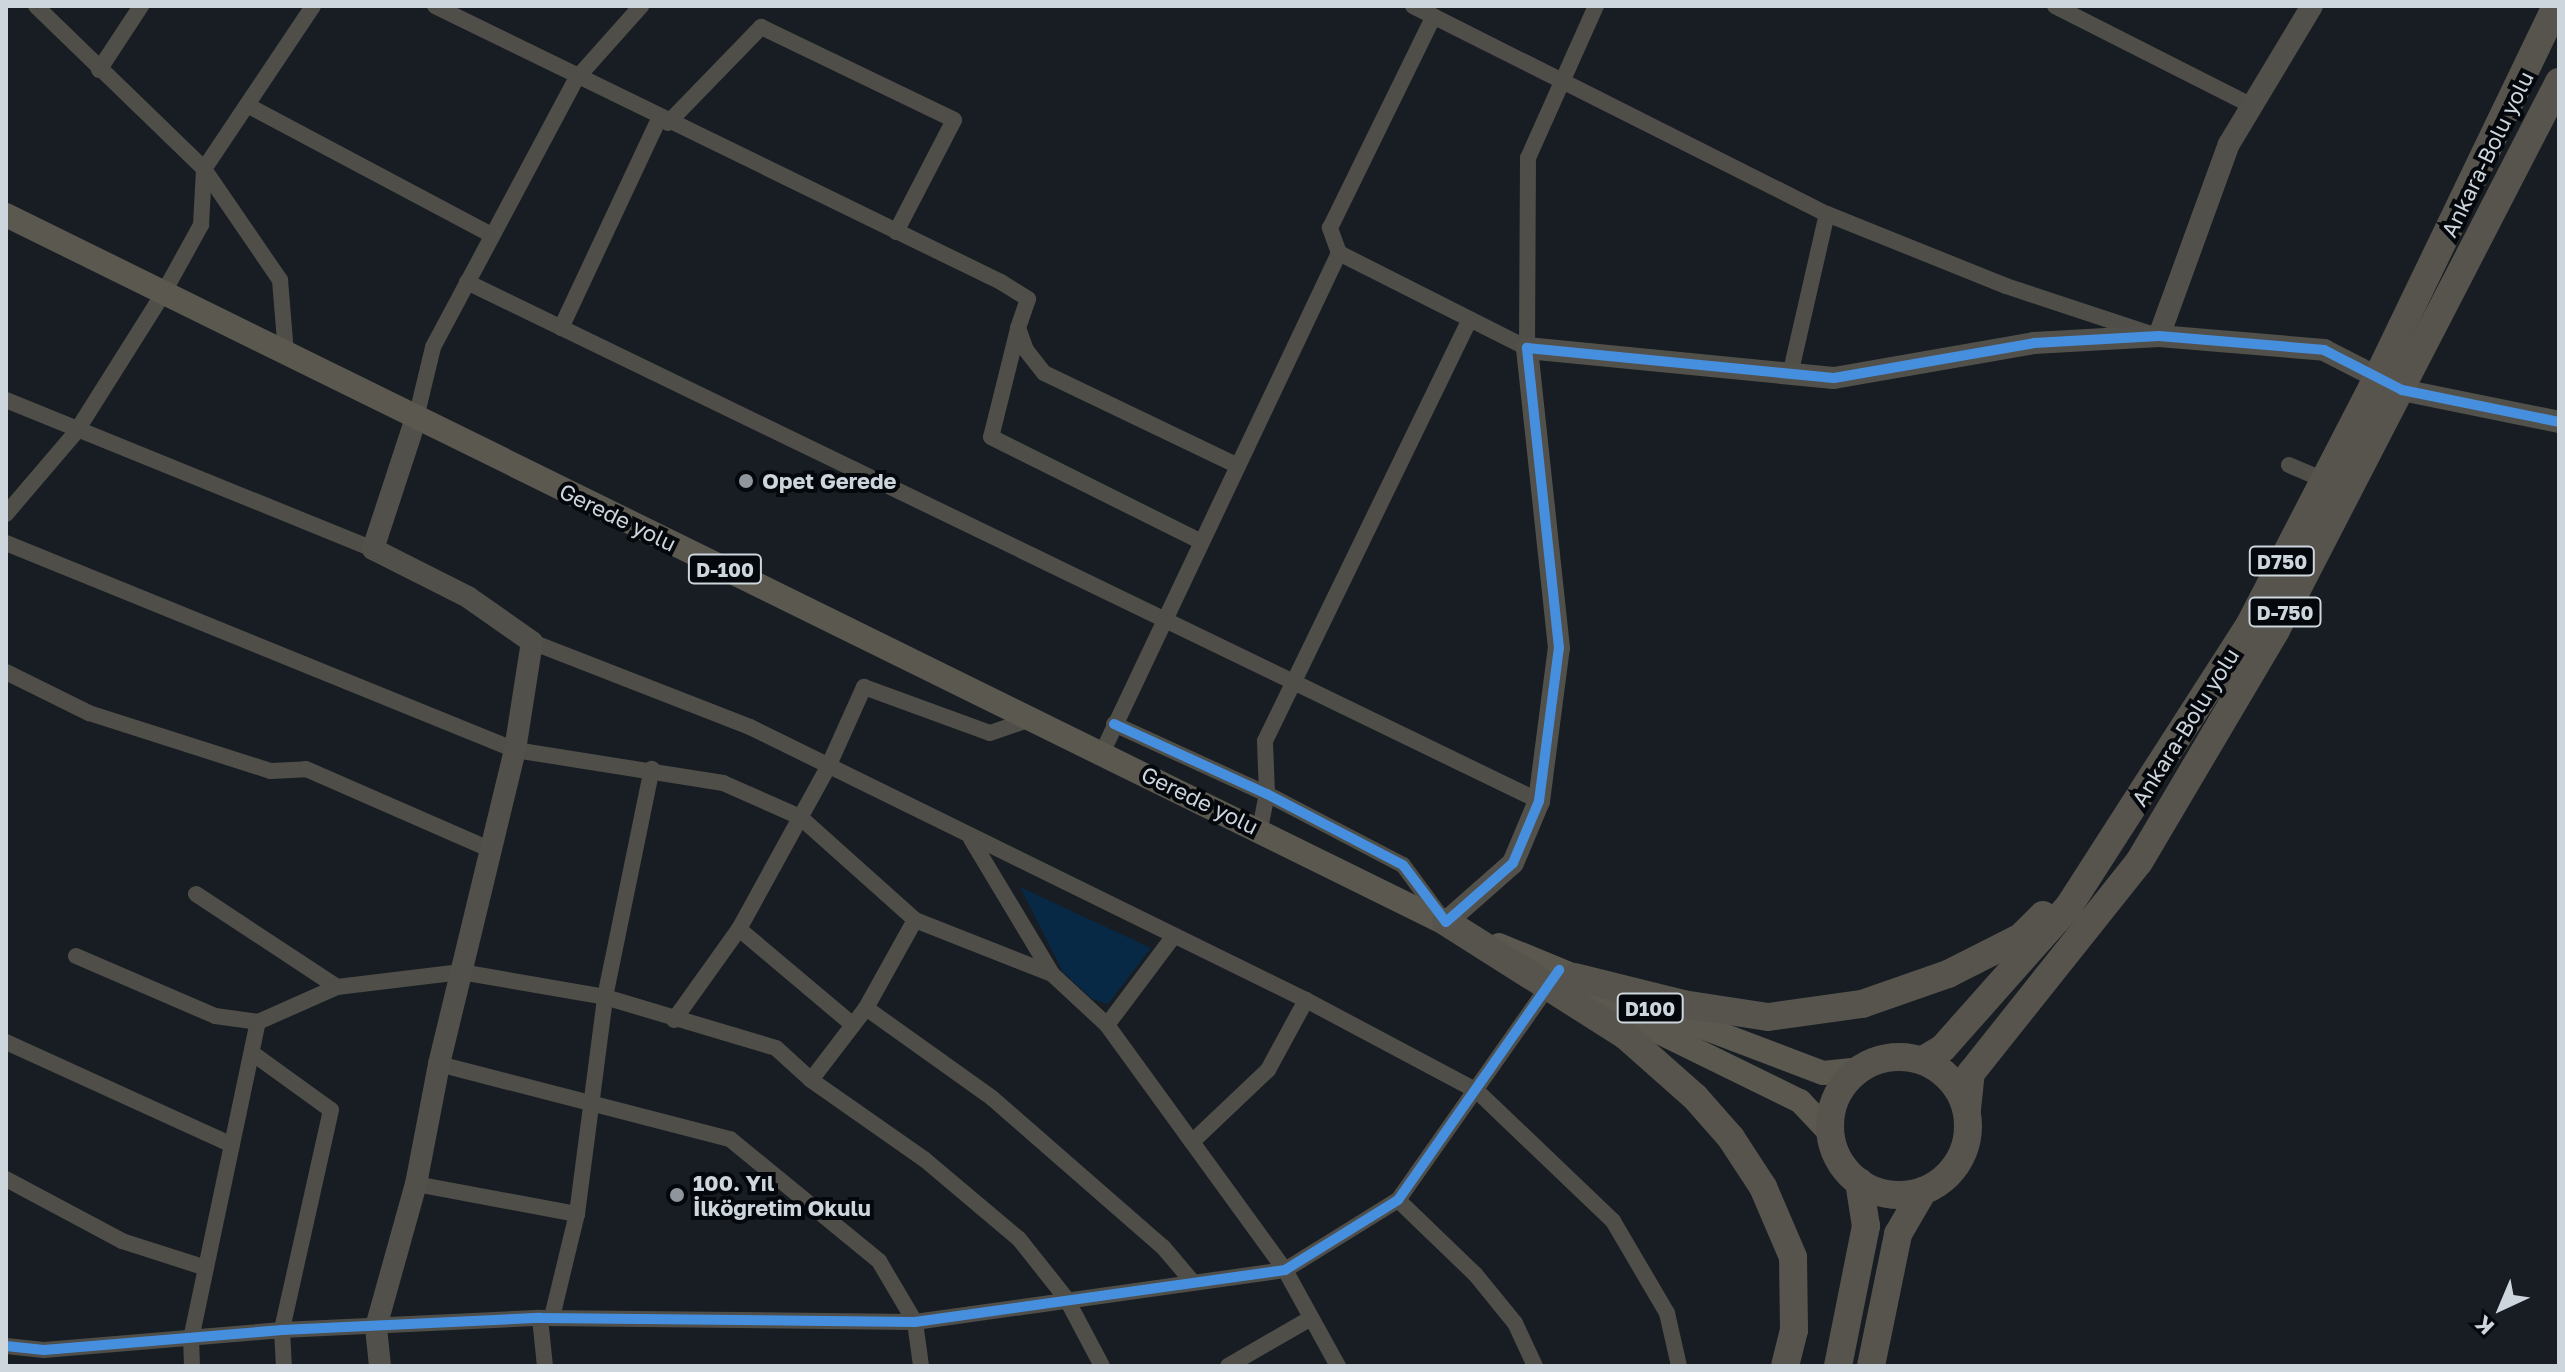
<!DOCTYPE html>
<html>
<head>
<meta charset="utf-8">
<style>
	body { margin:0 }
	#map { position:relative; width:2565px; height:1372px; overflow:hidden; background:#171d22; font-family:"Golos Text",sans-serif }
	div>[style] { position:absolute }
	.green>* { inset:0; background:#072945 }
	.street>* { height:16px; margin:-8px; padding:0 8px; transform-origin:8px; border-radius:8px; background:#4f4e49 }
	.secondary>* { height:22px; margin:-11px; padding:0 11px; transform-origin:11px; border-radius:11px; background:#52504a }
	.primary>* { height:24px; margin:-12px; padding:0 12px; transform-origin:12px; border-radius:12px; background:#5b5850 }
	.highway>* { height:28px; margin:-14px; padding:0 14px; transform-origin:14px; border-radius:14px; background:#57544e }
	.highway>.ring { margin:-14px; padding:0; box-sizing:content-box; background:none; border:28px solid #57544e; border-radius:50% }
	.cycleway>* { height:10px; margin:-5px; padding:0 5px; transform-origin:5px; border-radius:5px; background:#468fdf }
	.dots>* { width:22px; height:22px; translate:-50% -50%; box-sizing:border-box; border:4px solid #04070b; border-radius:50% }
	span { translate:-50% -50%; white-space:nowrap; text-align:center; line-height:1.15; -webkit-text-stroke:8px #04070b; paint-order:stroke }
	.shield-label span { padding:2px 6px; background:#04070b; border:2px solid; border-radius:6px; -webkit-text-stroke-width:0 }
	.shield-label { font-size:20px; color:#ced6dd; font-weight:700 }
	.street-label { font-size:22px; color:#ced6dd }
	.poi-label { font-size:22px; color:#ced6dd; font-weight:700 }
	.left { translate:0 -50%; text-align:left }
	.frame { position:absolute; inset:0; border:8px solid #ced6dd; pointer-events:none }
	.north { position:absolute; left:2461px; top:1268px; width:80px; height:80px; -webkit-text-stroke:6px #04070b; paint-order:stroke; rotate:224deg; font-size:22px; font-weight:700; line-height:32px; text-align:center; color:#ced6dd }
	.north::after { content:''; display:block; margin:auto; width:28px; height:36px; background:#ced6dd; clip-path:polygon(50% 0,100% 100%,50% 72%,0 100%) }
</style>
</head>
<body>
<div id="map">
	<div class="green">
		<div style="clip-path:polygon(1020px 887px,1151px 948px,1108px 1004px,1092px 999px,1063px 972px)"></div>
	</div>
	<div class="street">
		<div style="left:36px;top:6px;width:234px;rotate:44.1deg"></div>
		<div style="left:204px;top:169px;width:135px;rotate:55.6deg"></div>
		<div style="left:280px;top:280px;width:73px;rotate:85.3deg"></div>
		<div style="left:435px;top:6px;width:630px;rotate:26deg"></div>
		<div style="left:1001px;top:282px;width:32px;rotate:32deg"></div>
		<div style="left:1028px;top:299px;width:31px;rotate:109deg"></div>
		<div style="left:1018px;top:328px;width:23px;rotate:70deg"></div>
		<div style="left:1026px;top:350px;width:29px;rotate:52deg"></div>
		<div style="left:1044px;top:373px;width:213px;rotate:25.6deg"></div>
		<div style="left:1413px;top:6px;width:463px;rotate:26.7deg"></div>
		<div style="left:1827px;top:214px;width:193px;rotate:21.9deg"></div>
		<div style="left:2006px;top:286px;width:150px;rotate:18.3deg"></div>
		<div style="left:2055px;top:6px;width:221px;rotate:26.9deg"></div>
		<div style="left:99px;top:70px;width:77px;rotate:-56.7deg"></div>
		<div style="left:247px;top:105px;width:277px;rotate:28deg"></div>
		<div style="left:668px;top:123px;width:134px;rotate:-45.9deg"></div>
		<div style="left:761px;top:27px;width:214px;rotate:25.7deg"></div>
		<div style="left:954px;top:120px;width:126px;rotate:117.4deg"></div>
		<div style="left:1339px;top:253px;width:211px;rotate:26.8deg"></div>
		<div style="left:1527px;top:348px;width:190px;rotate:-89.7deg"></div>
		<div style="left:1528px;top:158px;width:167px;rotate:-65.9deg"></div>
		<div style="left:467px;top:282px;width:1191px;rotate:25.83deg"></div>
		<div style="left:561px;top:328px;width:231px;rotate:-64.9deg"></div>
		<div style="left:1018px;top:329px;width:111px;rotate:104deg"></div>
		<div style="left:991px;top:437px;width:233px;rotate:26.5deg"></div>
		<div style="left:1790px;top:375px;width:165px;rotate:-77.1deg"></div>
		<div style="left:6px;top:400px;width:396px;rotate:22.1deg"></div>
		<div style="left:416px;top:418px;width:73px;rotate:-76.5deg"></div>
		<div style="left:433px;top:347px;width:304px;rotate:-61.9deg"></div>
		<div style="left:576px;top:79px;width:98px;rotate:-48.3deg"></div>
		<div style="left:2289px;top:465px;width:38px;rotate:23deg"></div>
		<div style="left:6px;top:514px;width:108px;rotate:-49.5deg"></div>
		<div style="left:76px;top:432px;width:165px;rotate:-57.8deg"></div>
		<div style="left:164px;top:292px;width:77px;rotate:-61.1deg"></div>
		<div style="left:201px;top:225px;width:56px;rotate:-86.9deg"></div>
		<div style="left:204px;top:169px;width:196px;rotate:-56.2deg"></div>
		<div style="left:6px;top:543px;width:549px;rotate:22.13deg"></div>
		<div style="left:515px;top:750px;width:211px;rotate:9deg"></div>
		<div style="left:723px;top:783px;width:84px;rotate:23.8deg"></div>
		<div style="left:800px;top:817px;width:154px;rotate:41.8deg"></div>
		<div style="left:915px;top:920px;width:147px;rotate:21.5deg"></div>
		<div style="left:1052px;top:974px;width:75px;rotate:42.8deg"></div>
		<div style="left:1107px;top:1025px;width:303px;rotate:54deg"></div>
		<div style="left:1285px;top:1270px;width:110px;rotate:61.1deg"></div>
		<div style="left:532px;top:642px;width:234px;rotate:21.3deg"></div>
		<div style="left:750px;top:727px;width:619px;rotate:26.15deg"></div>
		<div style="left:1306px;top:1000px;width:194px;rotate:28deg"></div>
		<div style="left:1477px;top:1091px;width:188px;rotate:43.7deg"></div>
		<div style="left:1613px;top:1221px;width:107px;rotate:59.6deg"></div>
		<div style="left:1667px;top:1313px;width:54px;rotate:77.2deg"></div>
		<div style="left:6px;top:672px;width:93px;rotate:26.3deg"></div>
		<div style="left:89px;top:713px;width:191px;rotate:17.7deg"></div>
		<div style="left:271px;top:771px;width:35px;rotate:-3deg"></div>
		<div style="left:306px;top:769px;width:202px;rotate:23.6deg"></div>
		<div style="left:1114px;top:724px;width:168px;rotate:24.6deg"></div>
		<div style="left:1267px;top:794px;width:153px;rotate:27.6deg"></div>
		<div style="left:1403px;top:865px;width:66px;rotate:53.7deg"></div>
		<div style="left:1102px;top:753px;width:553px;rotate:-64.64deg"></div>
		<div style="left:1339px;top:253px;width:27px;rotate:-110deg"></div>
		<div style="left:1330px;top:228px;width:236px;rotate:-63.9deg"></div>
		<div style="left:1260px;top:829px;width:36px;rotate:-79deg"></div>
		<div style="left:1267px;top:794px;width:53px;rotate:-92.2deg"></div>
		<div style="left:1265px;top:741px;width:467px;rotate:-64.1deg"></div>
		<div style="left:971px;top:839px;width:157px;rotate:59deg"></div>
		<div style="left:196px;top:894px;width:169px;rotate:33.4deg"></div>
		<div style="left:739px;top:929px;width:149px;rotate:40.1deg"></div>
		<div style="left:76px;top:956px;width:151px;rotate:23.3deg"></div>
		<div style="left:215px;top:1016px;width:43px;rotate:7.9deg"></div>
		<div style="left:866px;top:1008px;width:155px;rotate:35.5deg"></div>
		<div style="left:992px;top:1098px;width:227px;rotate:41.1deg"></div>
		<div style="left:1163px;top:1247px;width:43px;rotate:49.7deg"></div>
		<div style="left:674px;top:1020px;width:112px;rotate:-54.5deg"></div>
		<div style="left:739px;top:929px;width:185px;rotate:-61.2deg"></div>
		<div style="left:828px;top:767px;width:88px;rotate:-65.8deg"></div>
		<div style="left:864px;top:687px;width:134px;rotate:20.1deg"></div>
		<div style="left:990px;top:733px;width:43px;rotate:-18.9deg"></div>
		<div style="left:1107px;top:1025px;width:110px;rotate:-53.1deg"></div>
		<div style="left:6px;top:1042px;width:248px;rotate:24.5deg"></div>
		<div style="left:252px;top:1053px;width:97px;rotate:35.8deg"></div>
		<div style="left:331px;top:1110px;width:225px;rotate:102.6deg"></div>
		<div style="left:282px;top:1330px;width:36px;rotate:87deg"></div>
		<div style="left:439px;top:1064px;width:301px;rotate:14.5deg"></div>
		<div style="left:730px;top:1139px;width:193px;rotate:39.3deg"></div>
		<div style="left:879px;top:1261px;width:71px;rotate:59.5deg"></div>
		<div style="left:915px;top:1322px;width:44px;rotate:82.2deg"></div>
		<div style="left:811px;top:1080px;width:91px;rotate:-52.6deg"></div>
		<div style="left:866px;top:1008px;width:101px;rotate:-60.9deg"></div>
		<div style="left:1192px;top:1142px;width:105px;rotate:-43.5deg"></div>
		<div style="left:1268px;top:1070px;width:80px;rotate:-61.5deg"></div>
		<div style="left:6px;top:1179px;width:132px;rotate:28.1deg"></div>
		<div style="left:122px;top:1241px;width:88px;rotate:17.8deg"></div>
		<div style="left:416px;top:1184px;width:164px;rotate:10.6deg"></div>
		<div style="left:1398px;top:1200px;width:107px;rotate:43.9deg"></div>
		<div style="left:1475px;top:1274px;width:63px;rotate:50.8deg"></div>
		<div style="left:1515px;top:1323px;width:47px;rotate:65.1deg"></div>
		<div style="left:552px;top:1317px;width:106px;rotate:-76.4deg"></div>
		<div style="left:577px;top:1214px;width:219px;rotate:-82.6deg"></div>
		<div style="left:605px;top:997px;width:233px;rotate:-78.4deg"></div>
		<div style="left:540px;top:1318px;width:48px;rotate:84.1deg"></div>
		<div style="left:6px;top:1346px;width:38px;rotate:6deg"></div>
		<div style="left:44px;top:1350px;width:239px;rotate:-4.8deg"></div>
		<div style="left:282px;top:1330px;width:258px;rotate:-2.7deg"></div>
		<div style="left:540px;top:1318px;width:375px;rotate:0.6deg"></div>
		<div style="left:915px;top:1322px;width:374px;rotate:-8deg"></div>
		<div style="left:1285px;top:1270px;width:133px;rotate:-31.8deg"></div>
		<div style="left:1398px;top:1200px;width:268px;rotate:-54.9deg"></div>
		<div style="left:192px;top:1366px;width:27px;rotate:-92deg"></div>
		<div style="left:191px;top:1339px;width:324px;rotate:-78.1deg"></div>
		<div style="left:258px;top:1022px;width:86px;rotate:-23.9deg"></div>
		<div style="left:337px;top:987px;width:125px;rotate:-6.9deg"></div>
		<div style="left:461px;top:972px;width:146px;rotate:9.8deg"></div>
		<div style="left:605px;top:997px;width:178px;rotate:16.6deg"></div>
		<div style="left:776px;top:1048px;width:47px;rotate:42.4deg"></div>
		<div style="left:811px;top:1080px;width:138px;rotate:35deg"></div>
		<div style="left:924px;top:1159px;width:124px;rotate:40.1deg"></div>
		<div style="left:1019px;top:1239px;width:75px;rotate:51.5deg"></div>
		<div style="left:1066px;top:1298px;width:77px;rotate:62.1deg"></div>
		<div style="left:1228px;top:1366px;width:96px;rotate:-30deg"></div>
	</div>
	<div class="secondary">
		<div style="left:2159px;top:336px;width:204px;rotate:-70deg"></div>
		<div style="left:2229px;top:144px;width:161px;rotate:-59deg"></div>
		<div style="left:1446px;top:922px;width:89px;rotate:-41.4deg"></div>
		<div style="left:1513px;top:863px;width:67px;rotate:-67.2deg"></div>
		<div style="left:1539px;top:801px;width:154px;rotate:-82.6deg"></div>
		<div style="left:1559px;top:648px;width:302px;rotate:-96.1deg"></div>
		<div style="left:1527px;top:348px;width:308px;rotate:5.6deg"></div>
		<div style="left:1834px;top:378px;width:203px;rotate:-9.9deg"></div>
		<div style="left:2034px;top:343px;width:125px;rotate:-3.2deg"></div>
		<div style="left:2159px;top:336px;width:166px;rotate:4.8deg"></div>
		<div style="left:2324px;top:350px;width:88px;rotate:27.1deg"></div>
		<div style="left:2402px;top:390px;width:160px;rotate:11.5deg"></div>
		<div style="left:380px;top:1366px;width:39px;rotate:-96deg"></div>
		<div style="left:376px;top:1327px;width:148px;rotate:-74.4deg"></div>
		<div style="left:416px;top:1184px;width:122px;rotate:-79.1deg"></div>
		<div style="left:439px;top:1064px;width:323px;rotate:-76.4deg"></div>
		<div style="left:515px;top:750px;width:109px;rotate:-81.1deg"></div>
		<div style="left:532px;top:642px;width:78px;rotate:-144.9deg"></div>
		<div style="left:468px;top:597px;width:106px;rotate:-153.2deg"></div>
		<div style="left:373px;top:549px;width:138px;rotate:-71.8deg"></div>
	</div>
	<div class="primary">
		<div style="left:6px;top:215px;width:1622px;rotate:26.2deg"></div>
		<div style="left:1499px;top:945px;width:100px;rotate:22.4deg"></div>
		<div style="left:1571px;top:989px;width:255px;rotate:26.1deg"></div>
		<div style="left:1800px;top:1101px;width:44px;rotate:46.8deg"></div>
		<div style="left:1636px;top:1002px;width:200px;rotate:20.8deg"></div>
		<div style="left:1823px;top:1073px;width:36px;rotate:-6deg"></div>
	</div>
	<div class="highway">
		<div style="left:1446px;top:922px;width:213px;rotate:32.3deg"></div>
		<div style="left:1626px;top:1036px;width:92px;rotate:41.5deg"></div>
		<div style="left:1695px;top:1097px;width:55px;rotate:48.7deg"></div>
		<div style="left:1731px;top:1138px;width:59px;rotate:56.9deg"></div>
		<div style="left:1763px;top:1187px;width:76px;rotate:66.8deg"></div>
		<div style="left:1793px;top:1257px;width:73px;rotate:89.2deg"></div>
		<div style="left:1794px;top:1330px;width:37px;rotate:104deg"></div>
		<div style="left:1575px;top:977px;width:111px;rotate:14deg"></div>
		<div style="left:1683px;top:1004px;width:86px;rotate:8.7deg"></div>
		<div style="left:1768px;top:1017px;width:95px;rotate:-7.9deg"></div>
		<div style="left:1862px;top:1004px;width:91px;rotate:-19.2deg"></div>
		<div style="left:1948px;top:974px;width:82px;rotate:-26.9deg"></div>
		<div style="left:2021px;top:937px;width:31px;rotate:-45deg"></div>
		<div class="ring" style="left:1830px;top:1057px;width:110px;height:110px"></div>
		<div style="left:1923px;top:1060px;width:23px;rotate:-31deg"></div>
		<div style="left:1943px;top:1048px;width:190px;rotate:-48.4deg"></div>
		<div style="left:2069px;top:906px;width:335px;rotate:-57.3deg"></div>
		<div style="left:2250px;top:624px;width:279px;rotate:-62.7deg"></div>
		<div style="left:2378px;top:376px;width:411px;rotate:-64.3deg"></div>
		<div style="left:1967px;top:1109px;width:36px;rotate:-84deg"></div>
		<div style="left:1971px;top:1073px;width:270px;rotate:-51.5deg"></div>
		<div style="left:2139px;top:862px;width:269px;rotate:-59.4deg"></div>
		<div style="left:2276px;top:630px;width:617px;rotate:-62.69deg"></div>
		<div style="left:1838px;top:1366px;width:143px;rotate:-78.7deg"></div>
		<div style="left:1866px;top:1226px;width:45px;rotate:-99deg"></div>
		<div style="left:1871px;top:1366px;width:135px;rotate:-78.4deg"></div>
		<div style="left:1898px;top:1234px;width:50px;rotate:-59.8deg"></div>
	</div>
	<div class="cycleway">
		<div style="left:1114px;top:724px;width:168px;rotate:24.6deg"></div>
		<div style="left:1267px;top:794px;width:153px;rotate:27.6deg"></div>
		<div style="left:1403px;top:865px;width:71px;rotate:53deg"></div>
		<div style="left:1446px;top:922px;width:89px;rotate:-41.4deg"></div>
		<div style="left:1513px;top:863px;width:67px;rotate:-67.2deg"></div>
		<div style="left:1539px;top:801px;width:154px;rotate:-82.6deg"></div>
		<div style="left:1559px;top:648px;width:302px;rotate:-96.1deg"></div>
		<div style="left:1527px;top:348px;width:308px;rotate:5.6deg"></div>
		<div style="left:1834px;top:378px;width:203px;rotate:-9.9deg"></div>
		<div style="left:2034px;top:343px;width:125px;rotate:-3.2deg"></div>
		<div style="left:2159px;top:336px;width:166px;rotate:4.8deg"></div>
		<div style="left:2324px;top:350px;width:88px;rotate:27.1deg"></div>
		<div style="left:2402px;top:390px;width:160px;rotate:11.5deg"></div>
		<div style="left:6px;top:1346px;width:38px;rotate:6deg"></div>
		<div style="left:44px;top:1350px;width:239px;rotate:-4.8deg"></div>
		<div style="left:282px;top:1330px;width:258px;rotate:-2.7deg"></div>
		<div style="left:540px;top:1318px;width:375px;rotate:0.6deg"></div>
		<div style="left:915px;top:1322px;width:374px;rotate:-8deg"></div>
		<div style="left:1285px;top:1270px;width:133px;rotate:-31.8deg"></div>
		<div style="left:1398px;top:1200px;width:281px;rotate:-55deg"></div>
	</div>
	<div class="dots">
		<div style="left:746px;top:481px;background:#8e959c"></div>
		<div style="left:677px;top:1195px;background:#8e959c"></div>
	</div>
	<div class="shield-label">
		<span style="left:2282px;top:561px">D750</span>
		<span style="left:725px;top:569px">D-100</span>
		<span style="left:2285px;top:612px">D-750</span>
		<span style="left:1650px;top:1008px">D100</span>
	</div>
	<div class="street-label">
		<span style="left:2487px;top:154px;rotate:-64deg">Ankara-Bolu yolu</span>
		<span style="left:618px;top:517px;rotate:26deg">Gerede yolu</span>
		<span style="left:2185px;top:727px;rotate:-58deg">Ankara-Bolu yolu</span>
		<span style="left:1200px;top:800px;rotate:26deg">Gerede yolu</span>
	</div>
	<div class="poi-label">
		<span class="left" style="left:762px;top:481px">Opet Gerede</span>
		<span class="left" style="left:693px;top:1195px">100. Yıl<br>İlköğretim Okulu</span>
	</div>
	<div class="frame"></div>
	<div class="north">K</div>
</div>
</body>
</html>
